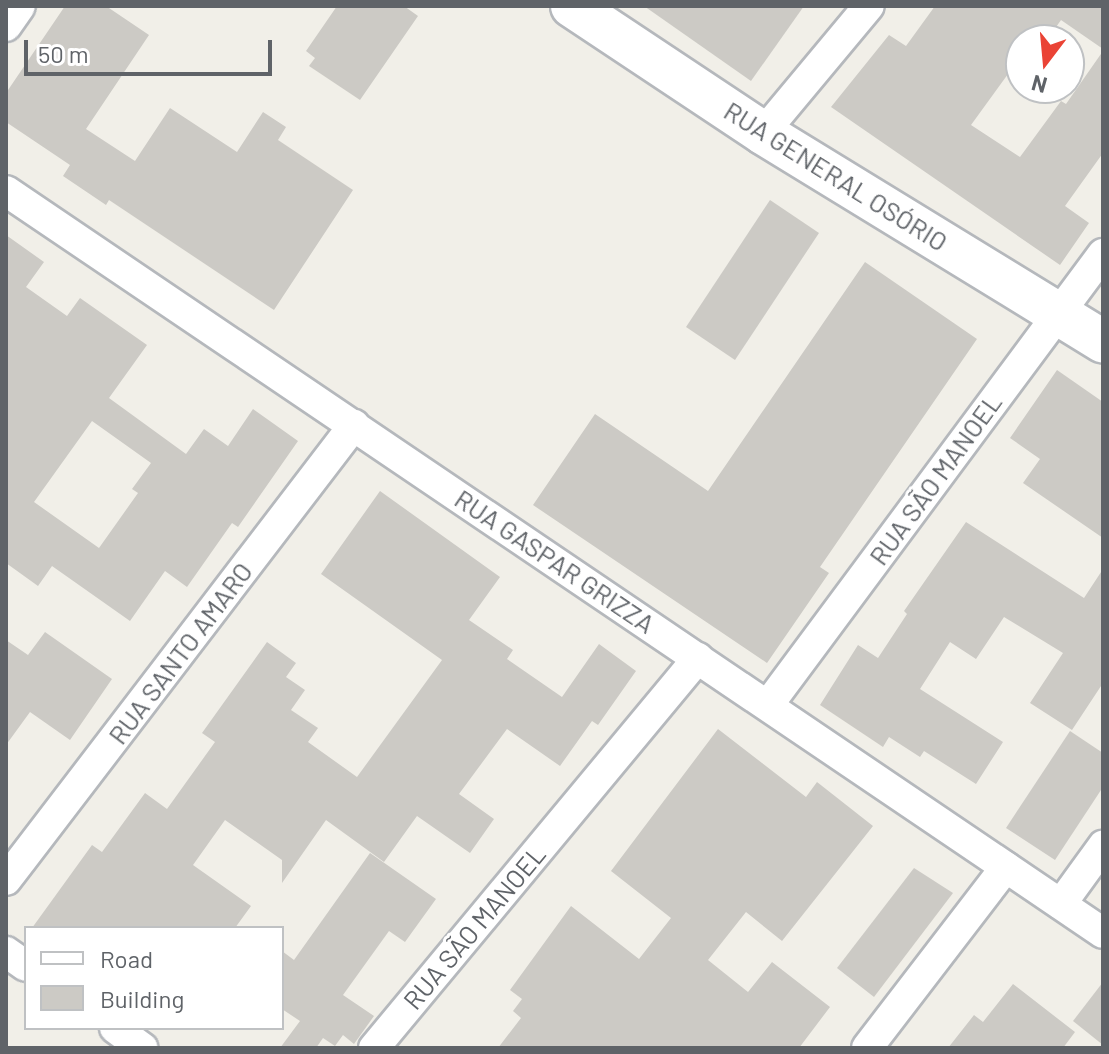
<!DOCTYPE html>
<html>
<head>
<meta charset="utf-8">
<style>
	body { margin:0 }
	#map { position:relative; width:1109px; height:1054px; overflow:hidden; background:#f1efe8; font-family:Barlow,sans-serif }
	div>[style] { position:absolute }
	.building>* { inset:0; background:#cccac5 }
	.roads { filter:drop-shadow(2px 0 #b5b8bc) drop-shadow(-2px 0 #b5b8bc) drop-shadow(0 2px #b5b8bc) drop-shadow(0 -2px #b5b8bc) }
	.street>* { height:30px; margin:-15px; padding:0 15px; transform-origin:15px; border-radius:15px; background:#fff }
	.secondary>* { height:42px; margin:-21px; padding:0 21px; transform-origin:21px; border-radius:21px; background:#fff }
	span { translate:-50% -50%; white-space:nowrap; text-align:center; line-height:1.15; -webkit-text-stroke:6px #fff; paint-order:stroke }
	.street-label { font-size:26px; color:#5f6368 }
	.frame { position:absolute; inset:0; border:8px solid #5f6368; pointer-events:none }
	.legend { position:absolute; left:24px; top:926px; width:260px; height:104px; box-sizing:border-box; background:#fff; border:2px solid #bfc1c3; margin:0; padding:10px 14px; list-style:none; font-size:24px; color:#5f6368 }
	.legend li { display:flex; align-items:center; gap:16px; height:40px }
	.legend b { width:40px; border:2px solid #bfc1c3 }
	.north { position:absolute; left:1005px; top:24px; width:80px; height:80px; box-sizing:border-box; background:#fff; border:2px solid #bfc1c3; border-radius:50%; rotate:196deg; font-size:22px; font-weight:700; line-height:32px; text-align:center; color:#5f6368 }
	.north::after { content:''; display:block; margin:auto; width:28px; height:36px; background:#ea4335; clip-path:polygon(50% 0,100% 100%,50% 72%,0 100%) }
	.scale { position:absolute; left:24px; top:40px; width:248px; height:36px; box-sizing:border-box; border:4px solid #5f6368; border-top:0; padding-left:10px; font-size:24px; line-height:28px; white-space:nowrap; color:#5f6368; -webkit-text-stroke:6px #fff; paint-order:stroke }
</style>
</head>
<body>
<div id="map">
	<div class="building">
		<div style="clip-path:polygon(65px 6px,106px 6px,149px 35px,86px 129px,135px 161px,170px 108px,237px 152px,263px 112px,286px 127px,278px 140px,353px 190px,274px 310px,109px 200px,106px 205px,63px 176px,70px 165px,6px 122px,6px 93px)"></div>
		<div style="clip-path:polygon(337px 6px,404px 6px,418px 16px,360px 100px,309px 66px,315px 58px,306px 51px)"></div>
		<div style="clip-path:polygon(644px 6px,804px 6px,751px 81px)"></div>
		<div style="clip-path:polygon(935px 6px,1103px 6px,1103px 49px,1061px 20px,1047px 40px,1021px 40px,1021px 56px,971px 125px,1020px 157px,1061px 101px,1066px 104px,1103px 51px,1103px 153px,1065px 206px,1089px 223px,1060px 265px,831px 107px,889px 35px,906px 46px)"></div>
		<div style="clip-path:polygon(770px 200px,819px 233px,735px 360px,686px 327px)"></div>
		<div style="clip-path:polygon(evenodd,6px 235px,44px 262px,26px 287px,67px 316px,80px 298px,147px 345px,109px 398px,186px 454px,204px 429px,228px 446px,253px 409px,298px 441px,238px 527px,232px 523px,187px 587px,165px 571px,130px 621px,52px 566px,38px 586px,6px 563px,6px 235px,92px 421px,151px 463px,132px 489px,138px 493px,99px 548px,34px 502px,92px 421px)"></div>
		<div style="clip-path:polygon(865px 262px,977px 339px,820px 567px,829px 573px,767px 663px,533px 505px,595px 414px,708px 491px)"></div>
		<div style="clip-path:polygon(1057px 370px,1103px 402px,1103px 538px,1023px 483px,1040px 459px,1010px 438px)"></div>
		<div style="clip-path:polygon(380px 491px,500px 577px,469px 620px,513px 650px,507px 659px,562px 697px,599px 644px,636px 671px,598px 725px,592px 721px,560px 766px,507px 729px,459px 794px,494px 819px,470px 853px,417px 816px,384px 862px,326px 820px,282px 883px,282px 860px,225px 820px,193px 865px,251px 906px,235px 928px,32px 928px,92px 845px,102px 852px,145px 793px,167px 809px,215px 742px,202px 733px,267px 642px,296px 663px,286px 677px,305px 690px,291px 710px,318px 728px,308px 742px,357px 777px,442px 660px,321px 574px)"></div>
		<div style="clip-path:polygon(966px 522px,1084px 598px,1103px 569px,1103px 683px,1072px 730px,1030px 703px,1063px 653px,1004px 617px,976px 659px,950px 642px,920px 689px,1003px 742px,976px 784px,924px 751px,920px 757px,889px 737px,883px 747px,820px 705px,858px 645px,878px 658px,907px 614px,904px 611px)"></div>
		<div style="clip-path:polygon(45px 632px,112px 679px,70px 740px,30px 712px,6px 745px,6px 640px,28px 655px)"></div>
		<div style="clip-path:polygon(718px 729px,806px 797px,817px 782px,873px 826px,782px 941px,746px 912px,708px 960px,748px 992px,772px 962px,830px 1007px,799px 1048px,498px 1048px,521px 1018px,513px 1011px,522px 999px,510px 990px,571px 906px,639px 959px,671px 918px,611px 871px)"></div>
		<div style="clip-path:polygon(1070px 731px,1103px 753px,1103px 787px,1055px 860px,1006px 828px)"></div>
		<div style="clip-path:polygon(370px 853px,436px 899px,405px 942px,389px 931px,343px 995px,374px 1016px,354px 1044px,343px 1035px,335px 1046px,323px 1038px,316px 1048px,280px 1048px,300px 1021px,282px 1009px,282px 951px,294px 960px)"></div>
		<div style="clip-path:polygon(914px 868px,953px 893px,874px 997px,837px 968px)"></div>
		<div style="clip-path:polygon(1103px 982px,1103px 1045px,1073px 1021px)"></div>
		<div style="clip-path:polygon(1013px 984px,1075px 1032px,1063px 1048px,948px 1048px,974px 1015px,983px 1022px)"></div>
	</div>
	<div class="roads">
		<div class="street">
			<div style="left:6px;top:26px;width:24px;rotate:-55deg"></div>
			<div style="left:763px;top:133px;width:165px;rotate:-50.2deg"></div>
			<div style="left:6px;top:191px;width:1324px;rotate:34.07deg"></div>
			<div style="left:768px;top:705px;width:562px;rotate:-53.4deg"></div>
			<div style="left:6px;top:880px;width:573px;rotate:-52.59deg"></div>
			<div style="left:1061px;top:904px;width:72px;rotate:-54.1deg"></div>
			<div style="left:6px;top:952px;width:24px;rotate:35deg"></div>
			<div style="left:115px;top:1028px;width:34px;rotate:36deg"></div>
			<div style="left:374px;top:1048px;width:507px;rotate:-50.28deg"></div>
			<div style="left:867px;top:1048px;width:228px;rotate:-52.5deg"></div>
		</div>
		<div class="secondary">
			<div style="left:572px;top:6px;width:229px;rotate:33.6deg"></div>
			<div style="left:763px;top:133px;width:399px;rotate:31.5deg"></div>
		</div>
	</div>
	<div class="street-label">
		<span style="left:836px;top:176px;rotate:32deg">RUA GENERAL OSÓRIO</span>
		<span style="left:935px;top:479px;rotate:-54deg">RUA SÃO MANOEL</span>
		<span style="left:555px;top:561px;rotate:34deg">RUA GASPAR GRIZZA</span>
		<span style="left:180px;top:653px;rotate:-53deg">RUA SANTO AMARO</span>
		<span style="left:474px;top:927px;rotate:-50deg">RUA SÃO MANOEL</span>
	</div>
	<div class="frame"></div>
	<ul class="legend">
	<li><b style="height:10px;background:#fff"></b>Road</li>
	<li><b style="height:22px;background:#cccac5"></b>Building</li>
	</ul>
	<div class="north">N</div>
	<div class="scale">50 m</div>
</div>
</body>
</html>
